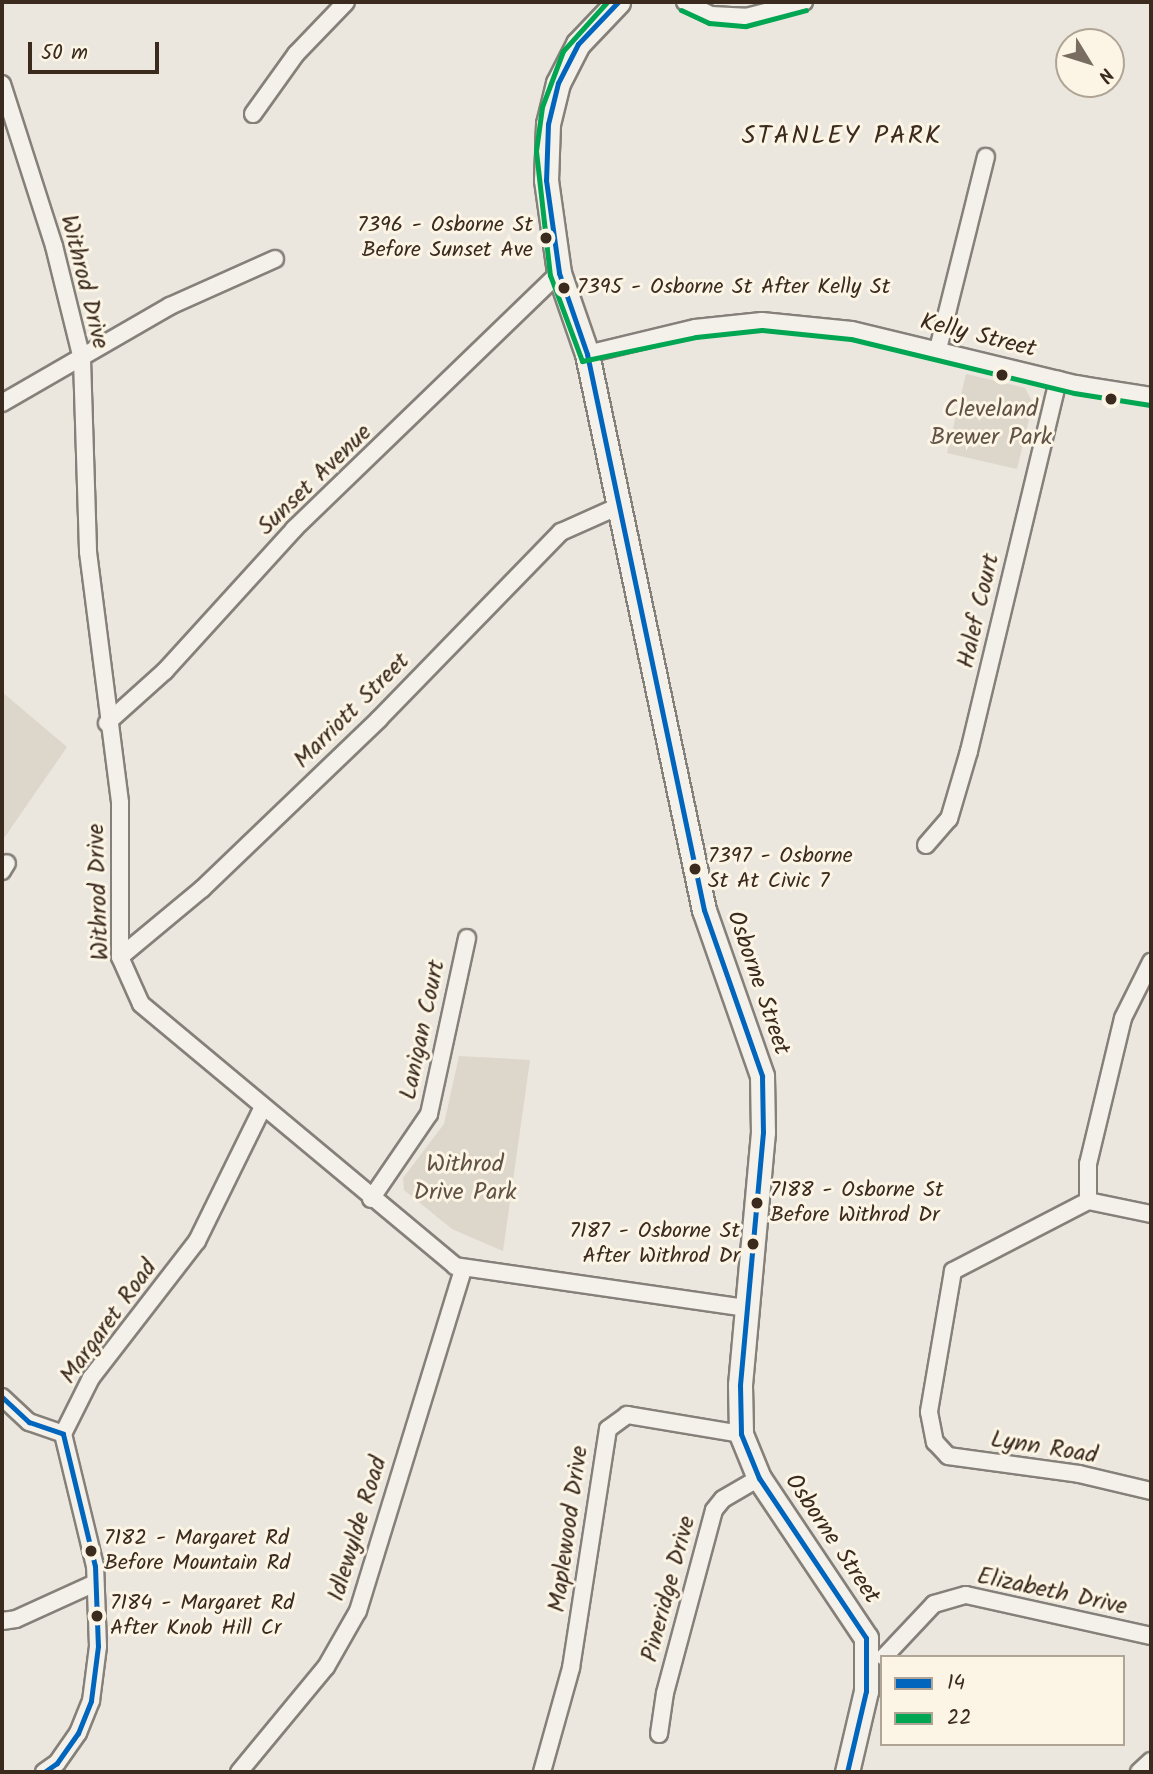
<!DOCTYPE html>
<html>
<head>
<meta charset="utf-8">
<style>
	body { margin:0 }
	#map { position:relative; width:1153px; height:1774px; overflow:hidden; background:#ebe7de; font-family:Kalam,sans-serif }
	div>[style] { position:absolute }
	.green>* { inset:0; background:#ddd6ca }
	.roads { filter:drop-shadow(2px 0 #858079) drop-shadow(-2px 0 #858079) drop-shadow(0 2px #858079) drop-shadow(0 -2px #858079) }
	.street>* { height:16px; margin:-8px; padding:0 8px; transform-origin:8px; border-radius:8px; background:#f4f0ea }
	.secondary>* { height:23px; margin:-11.5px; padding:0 11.5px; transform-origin:11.5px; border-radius:11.5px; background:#f4f0ea }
	.bus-1>* { height:5px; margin:-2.5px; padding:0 2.5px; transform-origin:2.5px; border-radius:2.5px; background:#0065bd }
	.bus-2>* { height:5px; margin:-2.5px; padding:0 2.5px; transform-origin:2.5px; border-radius:2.5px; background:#00a651 }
	.dots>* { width:19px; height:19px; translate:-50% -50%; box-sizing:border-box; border:4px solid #fcf5e5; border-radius:50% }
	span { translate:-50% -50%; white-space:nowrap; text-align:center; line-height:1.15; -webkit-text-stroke:6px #fcf5e5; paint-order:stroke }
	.bus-label { font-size:22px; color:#3b2a1e }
	.right { translate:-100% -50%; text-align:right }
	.left { translate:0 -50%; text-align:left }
	.street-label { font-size:24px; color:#3b2a1e }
	.park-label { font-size:24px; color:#615245 }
	.neighbourhood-label { font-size:26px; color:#3b2a1e; letter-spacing:2px }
	.frame { position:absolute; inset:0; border:4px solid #3b2a1e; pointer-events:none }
	.legend { position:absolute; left:880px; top:1655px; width:245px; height:91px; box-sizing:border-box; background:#fcf5e5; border:2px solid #afa495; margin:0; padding:9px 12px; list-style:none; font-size:21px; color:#3b2a1e }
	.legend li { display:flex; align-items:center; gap:14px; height:35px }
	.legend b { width:35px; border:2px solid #afa495 }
	.north { position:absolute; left:1055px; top:28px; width:70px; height:70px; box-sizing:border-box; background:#fcf5e5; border:2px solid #afa495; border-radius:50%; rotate:128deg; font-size:19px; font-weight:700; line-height:28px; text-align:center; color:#3b2a1e }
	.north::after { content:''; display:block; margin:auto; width:24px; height:32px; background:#796c61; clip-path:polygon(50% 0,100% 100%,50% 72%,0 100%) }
	.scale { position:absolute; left:28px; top:42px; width:131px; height:32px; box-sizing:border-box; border:4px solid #3b2a1e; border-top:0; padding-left:9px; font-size:21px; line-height:24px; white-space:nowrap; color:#3b2a1e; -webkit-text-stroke:5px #fcf5e5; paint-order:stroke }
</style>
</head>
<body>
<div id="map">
	<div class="green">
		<div style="clip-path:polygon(966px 374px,1025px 388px,1033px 403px,1017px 469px,947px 453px)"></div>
		<div style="clip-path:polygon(2px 692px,67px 747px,2px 841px)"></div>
		<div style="clip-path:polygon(459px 1056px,530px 1060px,503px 1251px,452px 1229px,404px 1190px,403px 1178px,444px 1124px)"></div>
	</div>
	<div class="roads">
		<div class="street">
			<div style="left:685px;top:2px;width:29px;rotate:27deg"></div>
			<div style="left:711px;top:15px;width:35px;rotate:3deg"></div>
			<div style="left:746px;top:17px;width:60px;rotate:-14.5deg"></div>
			<div style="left:2px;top:84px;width:170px;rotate:72.2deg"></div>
			<div style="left:54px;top:246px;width:116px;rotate:76.1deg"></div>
			<div style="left:82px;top:359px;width:193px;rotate:88.2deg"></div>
			<div style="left:88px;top:552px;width:253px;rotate:82.7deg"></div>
			<div style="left:120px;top:803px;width:154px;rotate:90deg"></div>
			<div style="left:120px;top:957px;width:51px;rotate:65.9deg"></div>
			<div style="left:141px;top:1004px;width:409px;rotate:39.8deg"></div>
			<div style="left:455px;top:1266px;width:294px;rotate:8.2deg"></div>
			<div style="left:253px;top:114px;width:74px;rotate:-54.4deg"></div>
			<div style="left:296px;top:54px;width:72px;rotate:-46.1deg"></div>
			<div style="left:938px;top:349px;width:198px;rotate:-76deg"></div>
			<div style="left:587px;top:354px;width:111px;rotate:-13.5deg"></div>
			<div style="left:695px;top:328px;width:67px;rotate:-6deg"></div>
			<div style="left:762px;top:321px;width:90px;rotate:5.7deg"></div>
			<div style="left:852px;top:330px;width:230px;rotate:13.6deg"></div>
			<div style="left:1076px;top:384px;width:76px;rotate:9.1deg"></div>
			<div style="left:2px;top:403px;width:194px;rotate:-30deg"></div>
			<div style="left:170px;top:306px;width:115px;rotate:-24.1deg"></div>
			<div style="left:107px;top:723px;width:78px;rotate:-41.9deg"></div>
			<div style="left:165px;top:671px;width:192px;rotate:-47.7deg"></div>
			<div style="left:294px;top:529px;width:368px;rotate:-44deg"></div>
			<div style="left:926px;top:845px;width:35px;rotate:-49deg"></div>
			<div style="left:949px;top:819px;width:71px;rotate:-73.6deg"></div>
			<div style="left:969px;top:751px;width:382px;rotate:-76.5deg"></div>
			<div style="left:2px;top:871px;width:9px;rotate:-58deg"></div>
			<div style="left:120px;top:957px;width:107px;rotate:-39.7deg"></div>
			<div style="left:202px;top:889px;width:245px;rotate:-43.8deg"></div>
			<div style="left:379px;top:719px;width:261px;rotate:-45.8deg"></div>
			<div style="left:561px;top:532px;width:64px;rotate:-24.1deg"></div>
			<div style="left:371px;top:1199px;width:103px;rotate:-55.7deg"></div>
			<div style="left:429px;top:1114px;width:180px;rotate:-77.8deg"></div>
			<div style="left:1088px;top:1201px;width:37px;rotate:-90deg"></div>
			<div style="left:1088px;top:1164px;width:150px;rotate:-76.5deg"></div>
			<div style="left:1123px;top:1018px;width:63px;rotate:-63.4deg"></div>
			<div style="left:1151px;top:1214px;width:64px;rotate:-168.3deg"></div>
			<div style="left:1088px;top:1201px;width:152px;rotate:152.6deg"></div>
			<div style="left:953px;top:1271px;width:143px;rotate:99.7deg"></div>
			<div style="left:929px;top:1412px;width:31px;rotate:79deg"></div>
			<div style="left:935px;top:1442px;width:19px;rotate:47deg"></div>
			<div style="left:948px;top:1456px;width:132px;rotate:7.8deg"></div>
			<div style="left:1079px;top:1474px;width:74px;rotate:13.3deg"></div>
			<div style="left:2px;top:1397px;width:37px;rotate:43deg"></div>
			<div style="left:29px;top:1422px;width:36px;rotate:19deg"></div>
			<div style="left:2px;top:1621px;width:14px;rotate:-8deg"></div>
			<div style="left:16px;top:1619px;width:87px;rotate:-24.5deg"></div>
			<div style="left:884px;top:1657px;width:73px;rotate:-46.7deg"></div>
			<div style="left:934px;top:1604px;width:33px;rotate:-16deg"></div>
			<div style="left:966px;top:1595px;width:189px;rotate:12.5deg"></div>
			<div style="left:659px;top:1734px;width:41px;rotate:-81.7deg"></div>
			<div style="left:665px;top:1693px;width:189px;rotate:-75deg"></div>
			<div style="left:714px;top:1510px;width:14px;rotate:-51deg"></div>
			<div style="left:723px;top:1499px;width:42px;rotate:-30.3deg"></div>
			<div style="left:44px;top:1772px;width:16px;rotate:-35deg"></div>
			<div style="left:57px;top:1763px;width:37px;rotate:-55deg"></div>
			<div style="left:78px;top:1733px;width:35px;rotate:-68deg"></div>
			<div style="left:91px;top:1701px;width:55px;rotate:-82.7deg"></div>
			<div style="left:98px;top:1646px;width:80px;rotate:-92.1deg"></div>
			<div style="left:95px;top:1566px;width:136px;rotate:-103.6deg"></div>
			<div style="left:63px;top:1434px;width:63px;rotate:-63.4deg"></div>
			<div style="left:91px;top:1378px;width:173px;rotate:-52.3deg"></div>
			<div style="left:197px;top:1241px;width:149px;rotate:-63.8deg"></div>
			<div style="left:239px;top:1772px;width:136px;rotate:-50.4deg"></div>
			<div style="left:326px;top:1667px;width:64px;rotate:-60.3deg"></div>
			<div style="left:358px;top:1611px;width:358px;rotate:-72.9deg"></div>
			<div style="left:542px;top:1772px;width:108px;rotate:-74.4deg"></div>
			<div style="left:571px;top:1668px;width:242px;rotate:-81.2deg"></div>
			<div style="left:608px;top:1429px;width:24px;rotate:-36deg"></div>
			<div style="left:627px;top:1415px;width:116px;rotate:9.5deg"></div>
			<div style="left:1139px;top:1772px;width:16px;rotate:-43deg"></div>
		</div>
		<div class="secondary">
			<div style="left:618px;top:2px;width:58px;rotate:133.6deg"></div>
			<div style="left:578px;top:44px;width:44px;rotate:117.1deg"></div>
			<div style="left:558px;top:83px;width:42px;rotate:103.7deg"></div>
			<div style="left:548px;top:124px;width:56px;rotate:92deg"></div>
			<div style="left:546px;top:180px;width:94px;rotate:82deg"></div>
			<div style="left:559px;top:273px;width:86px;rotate:70.9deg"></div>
			<div style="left:587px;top:354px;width:568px;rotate:78.12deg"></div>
			<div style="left:704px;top:910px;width:176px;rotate:70.7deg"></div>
			<div style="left:762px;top:1076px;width:56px;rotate:89deg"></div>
			<div style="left:763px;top:1132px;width:254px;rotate:95.2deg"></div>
			<div style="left:740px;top:1385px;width:49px;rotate:88.8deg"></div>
			<div style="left:741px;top:1434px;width:48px;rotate:67.8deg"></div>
			<div style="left:759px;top:1478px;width:192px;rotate:56.2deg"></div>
			<div style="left:866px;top:1638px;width:53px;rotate:90deg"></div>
			<div style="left:866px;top:1691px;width:83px;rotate:103.2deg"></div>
		</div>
	</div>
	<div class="bus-1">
		<div style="left:618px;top:2px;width:58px;rotate:133.6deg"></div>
		<div style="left:578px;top:44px;width:44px;rotate:117.1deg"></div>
		<div style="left:558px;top:83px;width:42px;rotate:103.7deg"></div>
		<div style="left:548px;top:124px;width:56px;rotate:92deg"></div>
		<div style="left:546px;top:180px;width:94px;rotate:82deg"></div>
		<div style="left:559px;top:273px;width:86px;rotate:70.9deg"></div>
		<div style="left:587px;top:354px;width:568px;rotate:78.12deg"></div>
		<div style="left:704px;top:910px;width:176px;rotate:70.7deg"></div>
		<div style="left:762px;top:1076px;width:56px;rotate:89deg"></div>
		<div style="left:763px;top:1132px;width:254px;rotate:95.2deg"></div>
		<div style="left:740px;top:1385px;width:49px;rotate:88.8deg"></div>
		<div style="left:741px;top:1434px;width:48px;rotate:67.8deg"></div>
		<div style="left:759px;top:1478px;width:192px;rotate:56.2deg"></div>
		<div style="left:866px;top:1638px;width:53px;rotate:90deg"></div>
		<div style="left:866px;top:1691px;width:83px;rotate:103.2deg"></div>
		<div style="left:2px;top:1397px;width:37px;rotate:43deg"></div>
		<div style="left:29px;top:1422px;width:36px;rotate:19deg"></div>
		<div style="left:63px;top:1434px;width:136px;rotate:76.4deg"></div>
		<div style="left:95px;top:1566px;width:80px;rotate:87.9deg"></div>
		<div style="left:98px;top:1646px;width:55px;rotate:97.3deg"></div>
		<div style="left:91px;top:1701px;width:35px;rotate:112deg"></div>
		<div style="left:78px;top:1733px;width:37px;rotate:125deg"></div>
		<div style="left:57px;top:1763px;width:16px;rotate:145deg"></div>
	</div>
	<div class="bus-2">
		<div style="left:607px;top:2px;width:66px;rotate:131.9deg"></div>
		<div style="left:563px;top:51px;width:60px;rotate:110.6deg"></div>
		<div style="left:542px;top:107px;width:44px;rotate:97.8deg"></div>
		<div style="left:536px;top:151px;width:125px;rotate:83.6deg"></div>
		<div style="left:550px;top:275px;width:92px;rotate:69.6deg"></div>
		<div style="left:582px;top:361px;width:116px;rotate:-11.9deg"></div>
		<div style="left:696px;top:337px;width:66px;rotate:-6.1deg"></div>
		<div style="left:762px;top:330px;width:89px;rotate:5.8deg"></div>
		<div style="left:851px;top:339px;width:229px;rotate:13.6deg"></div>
		<div style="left:1074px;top:393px;width:77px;rotate:9deg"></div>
		<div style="left:681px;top:10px;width:31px;rotate:25deg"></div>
		<div style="left:709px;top:23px;width:37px;rotate:5deg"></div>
		<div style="left:746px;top:26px;width:62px;rotate:-14.9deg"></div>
	</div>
	<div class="dots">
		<div style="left:546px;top:238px;background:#3b2a1e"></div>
		<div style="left:564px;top:288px;background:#3b2a1e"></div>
		<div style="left:1002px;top:375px;background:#3b2a1e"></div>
		<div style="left:1111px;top:399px;background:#3b2a1e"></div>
		<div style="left:695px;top:869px;background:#3b2a1e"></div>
		<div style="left:757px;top:1203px;background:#3b2a1e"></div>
		<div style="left:753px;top:1244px;background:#3b2a1e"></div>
		<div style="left:91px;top:1551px;background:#3b2a1e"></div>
		<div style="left:97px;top:1616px;background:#3b2a1e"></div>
	</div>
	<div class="bus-label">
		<span class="right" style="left:533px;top:238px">7396 - Osborne St<br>Before Sunset Ave</span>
		<span class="left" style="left:577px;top:288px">7395 - Osborne St After Kelly St</span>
		<span class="left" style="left:708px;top:869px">7397 - Osborne<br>St At Civic 7</span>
		<span class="left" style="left:770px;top:1203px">7188 - Osborne St<br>Before Withrod Dr</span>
		<span class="right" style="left:740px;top:1244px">7187 - Osborne St<br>After Withrod Dr</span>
		<span class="left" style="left:104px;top:1551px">7182 - Margaret Rd<br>Before Mountain Rd</span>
		<span class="left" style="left:110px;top:1616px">7184 - Margaret Rd<br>After Knob Hill Cr</span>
	</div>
	<div class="street-label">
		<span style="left:84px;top:282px;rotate:76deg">Withrod Drive</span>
		<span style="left:978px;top:336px;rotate:14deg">Kelly Street</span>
		<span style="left:315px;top:480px;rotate:-44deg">Sunset Avenue</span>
		<span style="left:979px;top:611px;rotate:-77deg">Halef Court</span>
		<span style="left:352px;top:711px;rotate:-45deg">Marriott Street</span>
		<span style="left:99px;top:892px;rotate:-92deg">Withrod Drive</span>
		<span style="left:758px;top:983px;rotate:71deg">Osborne Street</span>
		<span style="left:423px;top:1030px;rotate:-78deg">Lanigan Court</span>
		<span style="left:109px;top:1322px;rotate:-54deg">Margaret Road</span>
		<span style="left:1044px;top:1448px;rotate:9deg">Lynn Road</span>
		<span style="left:358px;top:1529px;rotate:-73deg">Idlewylde Road</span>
		<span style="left:569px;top:1529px;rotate:-82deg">Maplewood Drive</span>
		<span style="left:832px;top:1539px;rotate:56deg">Osborne Street</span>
		<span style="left:669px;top:1589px;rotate:-75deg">Pineridge Drive</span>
		<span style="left:1052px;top:1592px;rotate:12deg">Elizabeth Drive</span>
	</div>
	<div class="park-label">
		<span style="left:991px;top:424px">Cleveland<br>Brewer Park</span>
		<span style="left:465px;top:1179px">Withrod<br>Drive Park</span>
	</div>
	<div class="neighbourhood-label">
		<span style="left:842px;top:137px">STANLEY PARK</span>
	</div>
	<div class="frame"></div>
	<ul class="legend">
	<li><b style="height:9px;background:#0065bd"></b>14</li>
	<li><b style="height:9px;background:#00a651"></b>22</li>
	</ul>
	<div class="north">N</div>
	<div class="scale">50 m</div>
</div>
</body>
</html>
